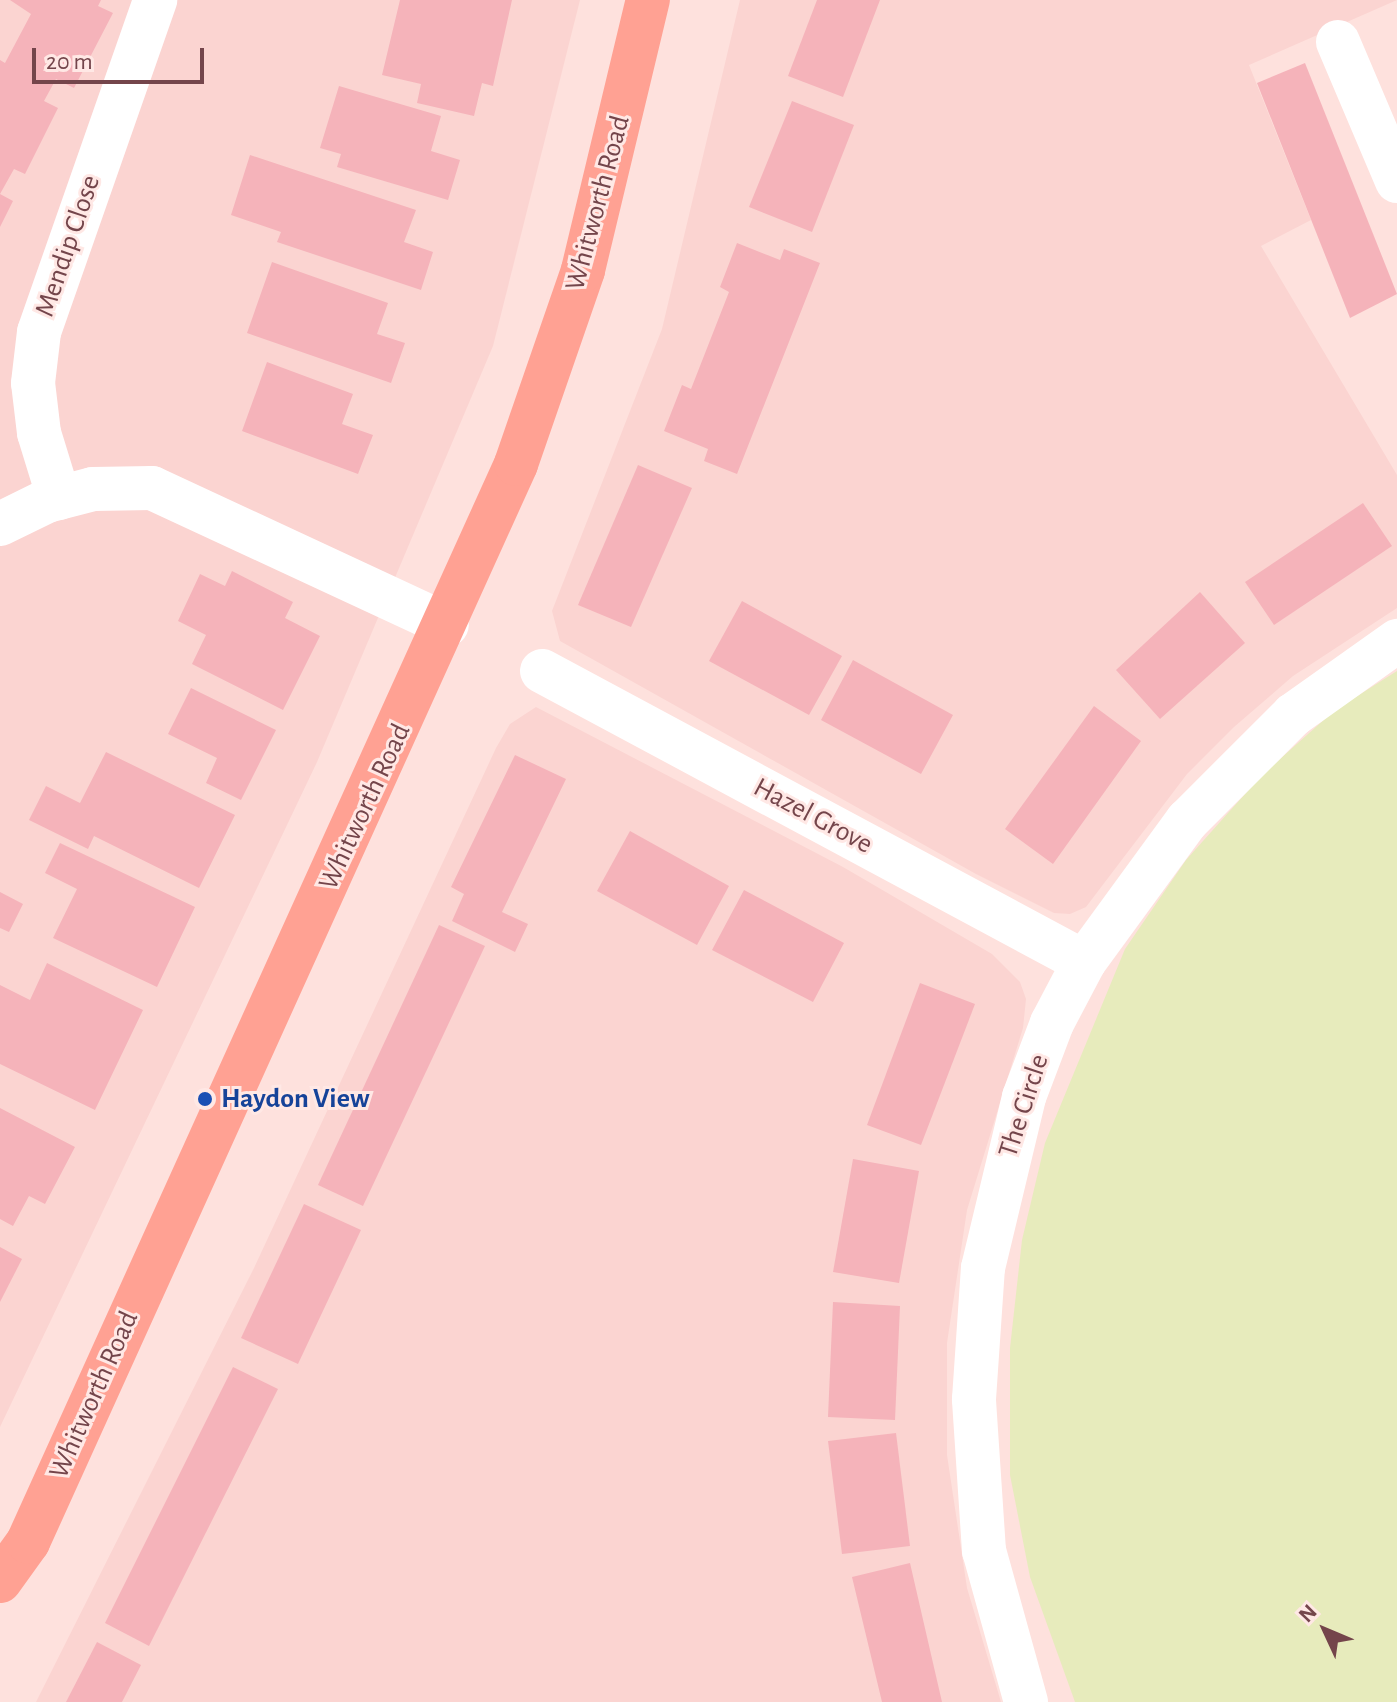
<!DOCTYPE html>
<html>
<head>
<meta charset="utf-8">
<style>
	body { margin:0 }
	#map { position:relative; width:1397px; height:1702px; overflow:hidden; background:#fee1dd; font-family:"Alegreya Sans",sans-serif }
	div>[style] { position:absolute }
	.residential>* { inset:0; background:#fbd4d1 }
	.green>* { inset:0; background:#e7ebbc }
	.building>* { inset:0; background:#f5b3ba }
	.minor>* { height:44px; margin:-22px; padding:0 22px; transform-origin:22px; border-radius:22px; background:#fff }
	.major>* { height:44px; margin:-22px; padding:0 22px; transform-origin:22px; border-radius:22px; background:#ffa193 }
	.dots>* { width:22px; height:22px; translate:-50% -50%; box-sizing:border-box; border:4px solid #ffe8e5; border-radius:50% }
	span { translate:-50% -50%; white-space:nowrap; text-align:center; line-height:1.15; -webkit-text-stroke:6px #ffe8e5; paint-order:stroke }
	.street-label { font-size:28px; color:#74454b }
	.transit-label { font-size:28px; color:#164399; font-weight:700 }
	.left { translate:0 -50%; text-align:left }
	.north { position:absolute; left:1285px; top:1590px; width:80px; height:80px; -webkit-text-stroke:6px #ffe8e5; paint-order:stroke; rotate:314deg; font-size:22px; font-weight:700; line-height:32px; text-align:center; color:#74454b }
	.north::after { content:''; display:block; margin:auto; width:28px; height:36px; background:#74454b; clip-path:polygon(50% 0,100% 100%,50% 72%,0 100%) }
	.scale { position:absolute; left:32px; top:48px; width:172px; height:36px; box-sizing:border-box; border:4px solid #74454b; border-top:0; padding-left:10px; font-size:24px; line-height:28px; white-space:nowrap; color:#74454b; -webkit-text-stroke:6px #ffe8e5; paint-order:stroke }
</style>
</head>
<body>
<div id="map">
	<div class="residential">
		<div style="clip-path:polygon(0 0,580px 0,493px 346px,317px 762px,0 1427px)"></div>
		<div style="clip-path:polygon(740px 0,1397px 0,1249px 65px,1311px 220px,1261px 246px,1397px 475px,1397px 608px,1293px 676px,1234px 727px,1187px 774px,1086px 907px,1070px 914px,1054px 913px,976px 874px,560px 641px,552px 611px,662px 329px)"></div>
		<div style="clip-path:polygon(536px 707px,843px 867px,992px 954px,1020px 982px,1026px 999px,1023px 1028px,967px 1210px,947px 1343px,947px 1455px,967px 1588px,1001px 1702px,36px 1702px,254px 1268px,496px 748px,510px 724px)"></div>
	</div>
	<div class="green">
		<div style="clip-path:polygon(1397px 671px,1397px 1702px,1075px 1702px,1030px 1577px,1010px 1475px,1010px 1348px,1022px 1240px,1045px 1143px,1125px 949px,1186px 860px,1262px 775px,1335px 710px)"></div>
	</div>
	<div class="building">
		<div style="clip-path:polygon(10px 0,101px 0,98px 6px,113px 13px,74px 88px,56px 79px,44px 101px,58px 108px,25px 174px,14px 169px,0 194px,0 60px,5px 63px,31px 14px)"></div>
		<div style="clip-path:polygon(400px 0,512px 0,493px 86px,482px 83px,474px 116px,417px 103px,421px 84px,382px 75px)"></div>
		<div style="clip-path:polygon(817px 0,880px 0,843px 97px,788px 76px)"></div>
		<div style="clip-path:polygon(1305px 63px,1397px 294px,1350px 318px,1257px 83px)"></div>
		<div style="clip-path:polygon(339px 86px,441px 116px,431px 151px,460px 160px,448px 200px,337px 167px,341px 154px,320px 148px)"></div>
		<div style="clip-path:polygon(792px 101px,854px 125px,812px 232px,749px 207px)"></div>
		<div style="clip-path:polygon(250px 155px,416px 210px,404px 242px,433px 252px,421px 290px,277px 242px,281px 232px,231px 215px)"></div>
		<div style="clip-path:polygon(0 194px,13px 201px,0 227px)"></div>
		<div style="clip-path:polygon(737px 243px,780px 260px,784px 249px,820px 263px,737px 474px,704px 461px,708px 449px,664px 431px,682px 385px,691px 389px,729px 292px,720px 287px)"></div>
		<div style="clip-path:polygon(272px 262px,388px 303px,377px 334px,405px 343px,391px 383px,247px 333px)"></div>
		<div style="clip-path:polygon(267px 362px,353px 394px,342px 424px,373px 435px,358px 474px,242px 431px)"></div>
		<div style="clip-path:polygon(638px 465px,692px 488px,631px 627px,578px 605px)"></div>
		<div style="clip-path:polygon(1363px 503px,1392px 546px,1274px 625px,1245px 582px)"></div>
		<div style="clip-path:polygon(232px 571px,293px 602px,285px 618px,320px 636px,283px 710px,192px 664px,206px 635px,178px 621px,200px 574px,225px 586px)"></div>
		<div style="clip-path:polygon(1200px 592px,1245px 643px,1160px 719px,1116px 670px)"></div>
		<div style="clip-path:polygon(742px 601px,842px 656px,809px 715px,709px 661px)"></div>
		<div style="clip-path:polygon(853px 660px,953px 715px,921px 774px,821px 720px)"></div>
		<div style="clip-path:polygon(191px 688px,276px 730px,241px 800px,206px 783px,217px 758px,168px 734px)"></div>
		<div style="clip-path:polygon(1094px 706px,1141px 741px,1053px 864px,1005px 829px)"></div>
		<div style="clip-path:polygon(106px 752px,235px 815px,199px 888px,94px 836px,88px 849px,29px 820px,46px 786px,80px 803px)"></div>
		<div style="clip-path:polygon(515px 755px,566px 779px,502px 912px,528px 924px,515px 952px,452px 921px,464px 894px,451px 887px)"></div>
		<div style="clip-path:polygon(630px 831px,729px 886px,697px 945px,597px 891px)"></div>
		<div style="clip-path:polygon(60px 843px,195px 907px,157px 987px,53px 938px,77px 889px,45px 873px)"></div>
		<div style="clip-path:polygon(744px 890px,844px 943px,813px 1002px,712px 950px)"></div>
		<div style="clip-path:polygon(0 892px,23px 904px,9px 932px,0 928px)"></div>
		<div style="clip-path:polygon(439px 925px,485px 946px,363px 1206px,318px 1185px)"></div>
		<div style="clip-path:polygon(47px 963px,143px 1010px,95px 1110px,0 1064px,0 985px,30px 1000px)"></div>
		<div style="clip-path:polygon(920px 983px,975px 1004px,921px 1145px,867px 1125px)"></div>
		<div style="clip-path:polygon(0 1108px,75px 1147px,45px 1204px,29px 1196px,13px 1226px,0 1219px)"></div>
		<div style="clip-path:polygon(853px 1159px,919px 1171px,899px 1283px,833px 1272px)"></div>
		<div style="clip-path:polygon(304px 1204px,361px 1230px,298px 1364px,241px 1338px)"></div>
		<div style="clip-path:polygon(0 1247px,22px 1259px,0 1302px)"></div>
		<div style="clip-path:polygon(833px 1302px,900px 1306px,895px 1420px,828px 1417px)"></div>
		<div style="clip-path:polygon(233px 1367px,278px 1389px,149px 1646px,105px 1623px)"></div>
		<div style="clip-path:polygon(896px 1433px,910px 1546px,842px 1554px,828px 1441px)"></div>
		<div style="clip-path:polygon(910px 1563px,927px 1637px,942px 1702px,882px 1702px,852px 1577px)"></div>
		<div style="clip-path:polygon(97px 1642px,141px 1665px,122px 1702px,66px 1702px)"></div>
	</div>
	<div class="minor">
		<div style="left:1338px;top:42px;width:151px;rotate:67deg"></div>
		<div style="left:59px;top:498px;width:68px;rotate:-107.1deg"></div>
		<div style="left:39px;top:433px;width:50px;rotate:-96.8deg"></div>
		<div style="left:33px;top:383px;width:51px;rotate:-83.3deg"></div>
		<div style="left:39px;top:332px;width:352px;rotate:-70.7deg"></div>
		<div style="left:0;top:524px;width:52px;rotate:-26.1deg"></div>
		<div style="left:47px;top:501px;width:48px;rotate:-14.6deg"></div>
		<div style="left:93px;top:489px;width:59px;rotate:-1deg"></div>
		<div style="left:152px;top:488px;width:325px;rotate:24.9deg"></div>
		<div style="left:542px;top:671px;width:615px;rotate:28.23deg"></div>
		<div style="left:1026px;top:1702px;width:157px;rotate:-105.5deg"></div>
		<div style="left:984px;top:1551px;width:152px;rotate:-93.8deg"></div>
		<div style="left:974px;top:1399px;width:131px;rotate:-86.1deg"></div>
		<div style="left:983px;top:1268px;width:176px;rotate:-76.5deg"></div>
		<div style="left:1024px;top:1097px;width:79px;rotate:-69.3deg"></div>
		<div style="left:1052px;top:1023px;width:69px;rotate:-62.3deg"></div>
		<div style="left:1084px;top:962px;width:175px;rotate:-53.9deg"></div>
		<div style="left:1187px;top:821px;width:150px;rotate:-45deg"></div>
		<div style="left:1293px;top:715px;width:128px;rotate:-35.4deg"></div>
	</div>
	<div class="major">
		<div style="left:0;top:1581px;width:48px;rotate:-54.3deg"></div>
		<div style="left:28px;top:1542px;width:1183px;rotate:-65.64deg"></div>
		<div style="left:516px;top:464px;width:205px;rotate:-70.9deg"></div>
		<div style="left:583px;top:270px;width:278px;rotate:-76.5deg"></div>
	</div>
	<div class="dots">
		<div style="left:205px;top:1099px;background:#1a4fb4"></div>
	</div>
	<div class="street-label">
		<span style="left:598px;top:203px;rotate:-75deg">Whitworth Road</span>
		<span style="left:68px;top:246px;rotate:-71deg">Mendip Close</span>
		<span style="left:365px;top:807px;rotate:-65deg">Whitworth Road</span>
		<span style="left:813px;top:816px;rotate:28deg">Hazel Grove</span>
		<span style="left:1024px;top:1106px;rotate:-72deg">The Circle</span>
		<span style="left:94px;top:1395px;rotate:-66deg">Whitworth Road</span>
	</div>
	<div class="transit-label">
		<span class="left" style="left:221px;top:1099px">Haydon View</span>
	</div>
	<div class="north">N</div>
	<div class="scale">20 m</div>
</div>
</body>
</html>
